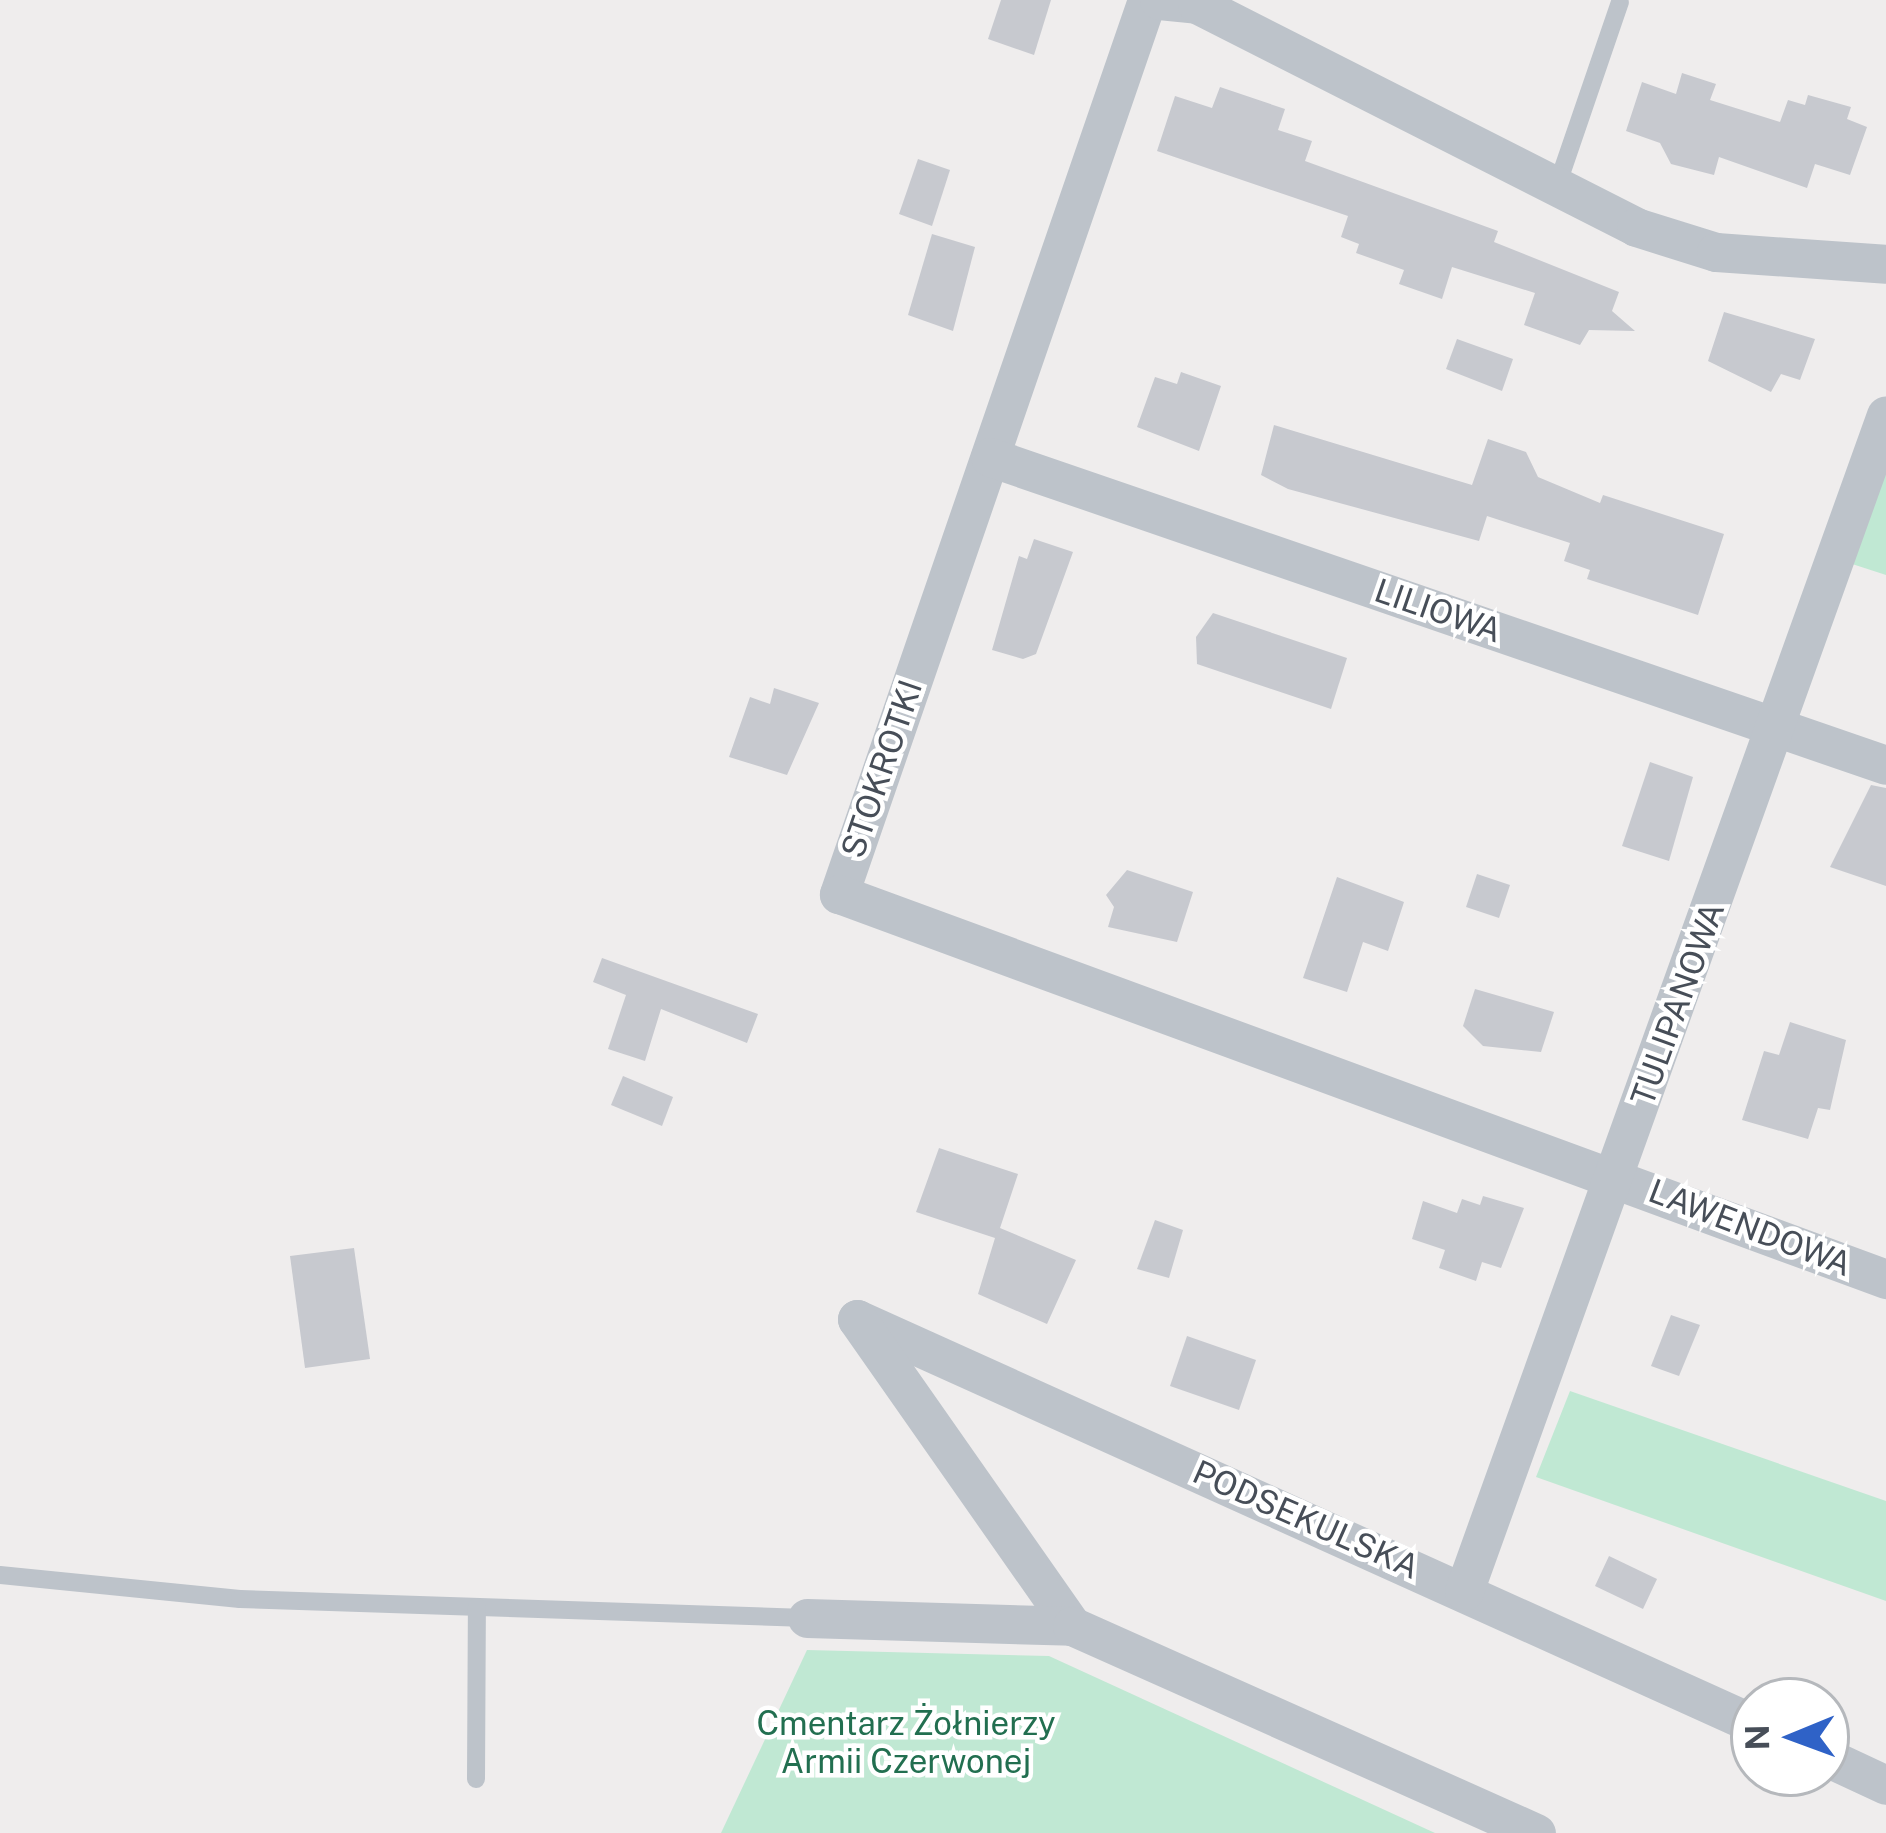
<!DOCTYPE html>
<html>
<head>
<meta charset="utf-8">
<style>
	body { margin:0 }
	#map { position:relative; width:1886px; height:1833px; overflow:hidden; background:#efeded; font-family:"Public Sans",sans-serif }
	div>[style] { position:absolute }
	.green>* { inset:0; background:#c0e8d3 }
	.building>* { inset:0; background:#c7c9cf }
	.lane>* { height:18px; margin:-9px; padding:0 9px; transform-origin:9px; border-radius:9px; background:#bdc3ca }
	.street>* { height:39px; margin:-19.5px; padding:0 19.5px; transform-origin:19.5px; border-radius:19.5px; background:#bdc3ca }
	span { translate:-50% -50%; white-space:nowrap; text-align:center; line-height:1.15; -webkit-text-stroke:9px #fff; paint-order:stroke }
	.street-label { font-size:33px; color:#474e58 }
	.park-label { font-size:33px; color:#226f50 }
	.north { position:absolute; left:1730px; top:1677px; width:120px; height:120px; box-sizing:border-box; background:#fff; border:3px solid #b5b8bc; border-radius:50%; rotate:269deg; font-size:33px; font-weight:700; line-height:48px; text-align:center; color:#474e58 }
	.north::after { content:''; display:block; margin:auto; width:42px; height:54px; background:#2f62c7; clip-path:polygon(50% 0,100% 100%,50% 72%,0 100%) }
</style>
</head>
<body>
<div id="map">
	<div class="green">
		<div style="clip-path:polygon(1886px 444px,1886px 575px,1846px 562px)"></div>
		<div style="clip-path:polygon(1570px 1391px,1886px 1501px,1886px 1601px,1536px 1477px)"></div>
		<div style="clip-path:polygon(807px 1650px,1049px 1656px,1435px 1833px,721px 1833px)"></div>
	</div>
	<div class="building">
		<div style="clip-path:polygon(1001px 0,1051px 0,1034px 55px,988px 39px)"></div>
		<div style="clip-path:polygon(1682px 73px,1716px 84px,1710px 100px,1780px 122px,1788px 100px,1805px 105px,1808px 95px,1851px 107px,1847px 119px,1867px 127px,1850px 175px,1815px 164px,1807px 188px,1719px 157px,1714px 175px,1671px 164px,1660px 143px,1626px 131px,1642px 82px,1676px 94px)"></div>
		<div style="clip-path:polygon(1220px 87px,1285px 109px,1278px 130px,1312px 141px,1305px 161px,1498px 231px,1494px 242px,1619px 292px,1612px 311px,1635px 331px,1589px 330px,1580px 345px,1524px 325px,1535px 293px,1452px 267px,1442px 299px,1399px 284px,1404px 270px,1356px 253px,1359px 244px,1341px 237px,1348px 216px,1157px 151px,1175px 96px,1212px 108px)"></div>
		<div style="clip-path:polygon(918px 159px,950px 170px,932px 226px,899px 214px)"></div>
		<div style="clip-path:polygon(932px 234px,975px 247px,953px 331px,908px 315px)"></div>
		<div style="clip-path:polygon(1724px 312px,1815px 339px,1800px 380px,1781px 374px,1771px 392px,1708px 361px)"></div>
		<div style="clip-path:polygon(1457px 339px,1513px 359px,1502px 391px,1446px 369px)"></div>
		<div style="clip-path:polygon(1181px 372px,1221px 386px,1199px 451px,1137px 427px,1155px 377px,1177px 384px)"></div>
		<div style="clip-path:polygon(1274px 425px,1472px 485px,1488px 439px,1526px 452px,1538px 477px,1600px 503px,1603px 495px,1724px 534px,1698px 615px,1587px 579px,1590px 570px,1564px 561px,1570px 543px,1487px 516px,1479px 541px,1288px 489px,1261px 475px)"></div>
		<div style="clip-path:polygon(1034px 539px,1073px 552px,1036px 654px,1023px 659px,992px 650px,1019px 556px,1027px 559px)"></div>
		<div style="clip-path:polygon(1213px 613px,1347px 658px,1331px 709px,1197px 664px,1196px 637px)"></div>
		<div style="clip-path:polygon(774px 688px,819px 703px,787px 775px,729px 757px,750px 697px,770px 704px)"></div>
		<div style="clip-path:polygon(1650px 762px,1693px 777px,1669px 861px,1622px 846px)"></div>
		<div style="clip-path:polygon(1871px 785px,1886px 788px,1886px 886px,1830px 867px)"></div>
		<div style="clip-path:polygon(1127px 870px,1193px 892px,1177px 942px,1108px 927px,1114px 907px,1106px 895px)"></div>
		<div style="clip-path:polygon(1477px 874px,1510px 885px,1499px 918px,1466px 907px)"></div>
		<div style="clip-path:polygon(1337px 877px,1404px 902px,1388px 951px,1363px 942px,1347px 992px,1303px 978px)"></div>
		<div style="clip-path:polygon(602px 958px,758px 1014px,747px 1043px,661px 1009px,645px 1061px,608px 1049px,626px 995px,593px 982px)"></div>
		<div style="clip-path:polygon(1475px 989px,1554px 1012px,1541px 1052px,1483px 1046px,1463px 1026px)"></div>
		<div style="clip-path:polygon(1790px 1022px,1846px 1040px,1830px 1110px,1818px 1108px,1808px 1139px,1742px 1120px,1764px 1051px,1779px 1055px)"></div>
		<div style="clip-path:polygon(623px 1076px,673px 1097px,662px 1126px,611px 1105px)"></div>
		<div style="clip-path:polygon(939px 1148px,1018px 1174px,1000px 1228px,1076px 1260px,1047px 1324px,978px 1294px,995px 1238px,916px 1212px)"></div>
		<div style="clip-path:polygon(1483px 1196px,1524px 1208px,1501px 1268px,1482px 1262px,1476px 1281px,1439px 1268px,1445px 1250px,1412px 1239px,1423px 1201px,1457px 1213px,1462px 1199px,1480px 1205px)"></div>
		<div style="clip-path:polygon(1155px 1220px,1183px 1230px,1169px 1278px,1137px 1269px)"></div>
		<div style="clip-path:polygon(354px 1248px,370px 1359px,305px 1368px,290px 1256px)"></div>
		<div style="clip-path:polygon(1671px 1315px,1700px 1325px,1679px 1376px,1651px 1366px)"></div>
		<div style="clip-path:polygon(1187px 1336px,1256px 1360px,1239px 1410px,1170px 1386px)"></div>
		<div style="clip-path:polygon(1609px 1556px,1657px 1579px,1643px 1609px,1595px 1586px)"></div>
	</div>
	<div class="lane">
		<div style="left:1557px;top:186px;width:194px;rotate:-71.1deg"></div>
		<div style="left:0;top:1575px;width:241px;rotate:5.7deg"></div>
		<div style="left:240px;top:1599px;width:567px;rotate:1.92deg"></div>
		<div style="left:476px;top:1779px;width:172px;rotate:-89.7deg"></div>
	</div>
	<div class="street">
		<div style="left:1147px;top:0;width:946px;rotate:109.01deg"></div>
		<div style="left:839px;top:894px;width:1116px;rotate:20.19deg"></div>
		<div style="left:1159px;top:0;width:38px;rotate:6deg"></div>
		<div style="left:1197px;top:4px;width:492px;rotate:26.9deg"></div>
		<div style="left:1636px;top:227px;width:84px;rotate:17.4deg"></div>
		<div style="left:1716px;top:252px;width:170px;rotate:4deg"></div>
		<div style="left:990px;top:457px;width:947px;rotate:18.97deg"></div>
		<div style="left:857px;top:1319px;width:984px;rotate:24.3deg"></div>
		<div style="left:857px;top:1319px;width:375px;rotate:55deg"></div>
		<div style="left:1464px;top:1591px;width:1249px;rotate:-70.26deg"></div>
		<div style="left:807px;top:1618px;width:265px;rotate:1.7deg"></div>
		<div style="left:1072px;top:1626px;width:508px;rotate:24.04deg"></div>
		<div style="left:1826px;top:1757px;width:66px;rotate:25deg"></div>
	</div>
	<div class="street-label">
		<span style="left:1438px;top:611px;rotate:19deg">LILIOWA</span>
		<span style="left:882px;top:769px;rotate:-71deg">STOKROTKI</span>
		<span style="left:1678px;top:1004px;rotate:-70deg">TULIPANOWA</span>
		<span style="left:1750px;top:1228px;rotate:21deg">LAWENDOWA</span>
		<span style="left:1306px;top:1520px;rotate:24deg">PODSEKULSKA</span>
	</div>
	<div class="park-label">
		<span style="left:906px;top:1743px">Cmentarz Żołnierzy<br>Armii Czerwonej</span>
	</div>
	<div class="north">N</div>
</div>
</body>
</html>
